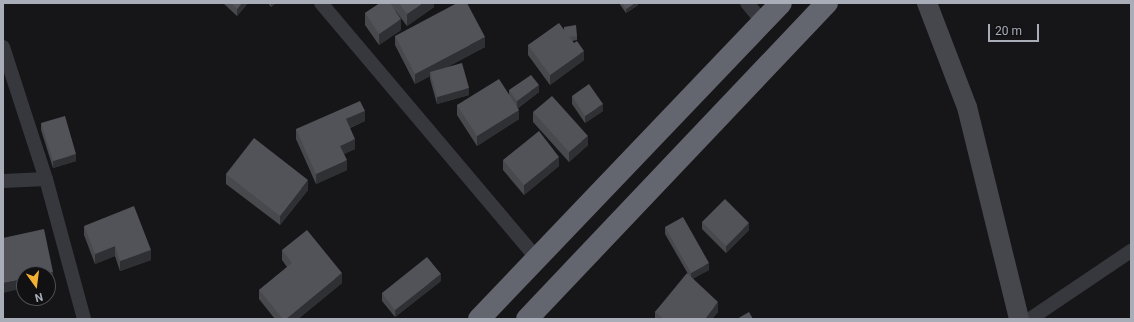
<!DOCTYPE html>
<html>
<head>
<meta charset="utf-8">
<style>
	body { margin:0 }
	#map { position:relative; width:1134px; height:322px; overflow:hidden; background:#161618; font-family:Roboto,sans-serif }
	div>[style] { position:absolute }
	.street>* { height:14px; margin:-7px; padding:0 7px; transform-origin:7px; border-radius:7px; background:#37383d }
	.secondary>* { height:20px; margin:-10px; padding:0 10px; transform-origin:10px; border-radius:10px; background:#45474d }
	.highway>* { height:22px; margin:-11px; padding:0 11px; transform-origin:11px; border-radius:11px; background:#63666e }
	.wall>* { inset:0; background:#47494d }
	.shaded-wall>* { inset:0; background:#2f3033 }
	.building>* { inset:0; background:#525359 }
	span { translate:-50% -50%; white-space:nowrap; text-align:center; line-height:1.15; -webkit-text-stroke:4px #111113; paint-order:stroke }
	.frame { position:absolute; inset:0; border:4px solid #a8adb8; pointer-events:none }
	.north { position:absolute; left:16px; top:266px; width:40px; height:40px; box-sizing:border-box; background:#111113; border:1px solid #4d4f55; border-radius:50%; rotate:166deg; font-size:11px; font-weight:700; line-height:16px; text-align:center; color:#a8adb8 }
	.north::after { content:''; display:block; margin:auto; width:14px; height:18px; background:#f2b134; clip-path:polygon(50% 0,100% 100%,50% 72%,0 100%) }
	.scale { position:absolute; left:988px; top:24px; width:51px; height:18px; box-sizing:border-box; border:2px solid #a8adb8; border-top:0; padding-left:5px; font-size:12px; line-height:14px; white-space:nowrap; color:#a8adb8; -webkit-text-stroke:3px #111113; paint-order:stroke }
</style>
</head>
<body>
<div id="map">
	<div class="street">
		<div style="left:321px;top:3px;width:335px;rotate:49.8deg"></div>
		<div style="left:747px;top:3px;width:25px;rotate:50deg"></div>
		<div style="left:3px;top:47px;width:139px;rotate:72deg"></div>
		<div style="left:46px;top:179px;width:145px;rotate:74.8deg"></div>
		<div style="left:3px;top:181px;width:43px;rotate:-2.7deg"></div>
		<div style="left:1030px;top:319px;width:122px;rotate:-34deg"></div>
	</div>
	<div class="secondary">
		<div style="left:927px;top:3px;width:111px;rotate:69deg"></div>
		<div style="left:967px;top:107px;width:218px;rotate:76.2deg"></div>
	</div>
	<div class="highway">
		<div style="left:479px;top:319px;width:437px;rotate:-46.3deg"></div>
		<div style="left:527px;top:319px;width:436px;rotate:-46.5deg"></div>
	</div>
	<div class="wall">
		<div style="clip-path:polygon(223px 3px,248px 3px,237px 16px)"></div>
		<div style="clip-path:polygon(268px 3px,276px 3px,271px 7px)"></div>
		<div style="clip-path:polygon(380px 3px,434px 3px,434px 7px,407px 26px,395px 10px,401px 30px,379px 45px,365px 25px,365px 13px)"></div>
		<div style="clip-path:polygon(619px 3px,638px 3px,638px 5px,626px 13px)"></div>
		<div style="clip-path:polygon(564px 27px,577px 36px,577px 40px,572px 41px,584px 60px,550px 85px,528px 55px,528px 45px,564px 31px)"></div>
		<div style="clip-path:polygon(395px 36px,485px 47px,447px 67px,469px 95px,437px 104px,430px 79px,430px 76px,415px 84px,395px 45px)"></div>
		<div style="clip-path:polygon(509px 90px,539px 92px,518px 108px,519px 119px,477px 146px,457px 115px,457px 105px,509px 95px)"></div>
		<div style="clip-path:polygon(572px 96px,603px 111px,585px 123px,572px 104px)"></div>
		<div style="clip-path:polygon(533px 112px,588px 145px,569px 162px,533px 122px)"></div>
		<div style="clip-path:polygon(365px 121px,350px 128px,355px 149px,344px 154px,347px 170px,316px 184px,296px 139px,296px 129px)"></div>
		<div style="clip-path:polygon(41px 123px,76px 161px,53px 168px,41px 130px)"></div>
		<div style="clip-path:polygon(503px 160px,559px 166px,524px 195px,503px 170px)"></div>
		<div style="clip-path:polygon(226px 174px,308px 190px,280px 225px,226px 184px)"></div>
		<div style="clip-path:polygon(702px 222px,749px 230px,726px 253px,702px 229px)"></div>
		<div style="clip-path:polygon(84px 226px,151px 260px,120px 271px,115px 256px,95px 264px,84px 235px)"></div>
		<div style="clip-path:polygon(665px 227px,709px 270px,692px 279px,718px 312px,712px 319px,655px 319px,655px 312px,688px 274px,665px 234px)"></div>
		<div style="clip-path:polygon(282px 250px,342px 283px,298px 319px,275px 319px,259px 299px,259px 290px,287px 267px,282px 260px)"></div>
		<div style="clip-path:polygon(441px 281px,395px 317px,382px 301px,382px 293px)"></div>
	</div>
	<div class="shaded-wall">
		<div style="clip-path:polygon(242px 3px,248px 3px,237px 16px,237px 9px)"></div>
		<div style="clip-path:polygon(271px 3px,276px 3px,271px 7px)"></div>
		<div style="clip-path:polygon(423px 3px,434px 3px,434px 7px,407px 26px,407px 14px)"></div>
		<div style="clip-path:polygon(635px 3px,638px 3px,638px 5px,626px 13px,626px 9px)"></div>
		<div style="clip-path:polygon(401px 19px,401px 30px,379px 45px,379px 34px)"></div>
		<div style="clip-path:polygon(485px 37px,485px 47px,431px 76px,430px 72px,430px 76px,415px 84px,415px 74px)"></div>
		<div style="clip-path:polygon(584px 51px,584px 60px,550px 85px,550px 75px)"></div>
		<div style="clip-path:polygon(539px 85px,539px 92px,517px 108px,517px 101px)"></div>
		<div style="clip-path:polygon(469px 88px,469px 95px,437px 104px,437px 97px)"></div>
		<div style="clip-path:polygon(603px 104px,603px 111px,585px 123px,585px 116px)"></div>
		<div style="clip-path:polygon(519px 110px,519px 119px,477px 146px,477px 136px)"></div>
		<div style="clip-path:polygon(365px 111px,365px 121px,346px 129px,346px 119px)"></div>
		<div style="clip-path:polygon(588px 136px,588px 145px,569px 162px,569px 152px)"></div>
		<div style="clip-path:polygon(355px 139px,355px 149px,340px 156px,340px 146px)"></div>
		<div style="clip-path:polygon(76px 154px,76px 161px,53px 168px,53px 161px)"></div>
		<div style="clip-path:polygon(559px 157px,559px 166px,524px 195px,524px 185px)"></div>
		<div style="clip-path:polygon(347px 160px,347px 170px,316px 184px,316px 174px)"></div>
		<div style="clip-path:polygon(308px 180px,308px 190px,280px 225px,280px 216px)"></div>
		<div style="clip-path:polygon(749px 223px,749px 230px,726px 253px,726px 246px)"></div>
		<div style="clip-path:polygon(115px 246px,115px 256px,95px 264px,95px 254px)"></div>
		<div style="clip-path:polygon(151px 250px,151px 260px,120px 271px,120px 261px)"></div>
		<div style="clip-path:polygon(709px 263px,709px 270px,691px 280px,691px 273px)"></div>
		<div style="clip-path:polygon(53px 272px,53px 282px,48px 283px,48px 274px,45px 274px)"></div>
		<div style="clip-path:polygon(342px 273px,342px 283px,298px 319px,286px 319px)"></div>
		<div style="clip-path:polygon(441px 274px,441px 281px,395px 317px,395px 310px)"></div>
		<div style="clip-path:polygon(24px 279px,24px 288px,3px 293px,3px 283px)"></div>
		<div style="clip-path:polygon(718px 302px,718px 312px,712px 319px,705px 319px)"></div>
	</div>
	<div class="building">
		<div style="clip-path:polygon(231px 3px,242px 3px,237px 9px)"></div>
		<div style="clip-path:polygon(380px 3px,390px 3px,401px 19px,379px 34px,365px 13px)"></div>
		<div style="clip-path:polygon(399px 3px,423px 3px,407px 14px)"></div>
		<div style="clip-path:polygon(457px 3px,467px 3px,485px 37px,415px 74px,395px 36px)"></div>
		<div style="clip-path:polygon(622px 3px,635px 3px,626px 9px)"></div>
		<div style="clip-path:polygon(559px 23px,574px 43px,577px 41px,584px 51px,550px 75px,528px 45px)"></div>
		<div style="clip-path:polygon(576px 25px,577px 36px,569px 37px,565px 32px,564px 27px)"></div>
		<div style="clip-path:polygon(462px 63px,469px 88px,437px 97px,430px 72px)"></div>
		<div style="clip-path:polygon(531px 75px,539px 85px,517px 101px,509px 90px)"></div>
		<div style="clip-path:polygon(499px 79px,519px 110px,477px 136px,457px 105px)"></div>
		<div style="clip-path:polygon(589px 84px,603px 104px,585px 116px,572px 96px)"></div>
		<div style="clip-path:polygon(552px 96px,588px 136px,569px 152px,533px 112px)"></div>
		<div style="clip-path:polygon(360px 101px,365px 111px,346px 119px,355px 139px,340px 146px,347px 160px,316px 174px,296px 129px)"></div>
		<div style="clip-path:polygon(65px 116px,76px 154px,53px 161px,41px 123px)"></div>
		<div style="clip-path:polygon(539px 131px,559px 157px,524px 185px,503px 160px)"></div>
		<div style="clip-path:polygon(254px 138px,308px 180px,280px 216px,226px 174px)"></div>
		<div style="clip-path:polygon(725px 199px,749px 223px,726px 246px,702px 222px)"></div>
		<div style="clip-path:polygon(134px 206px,151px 250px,120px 261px,115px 246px,95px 254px,84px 226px)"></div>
		<div style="clip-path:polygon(683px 217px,709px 263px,691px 273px,665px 227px)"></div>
		<div style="clip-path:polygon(44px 229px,53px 272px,45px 274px,24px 274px,24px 279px,3px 283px,3px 238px)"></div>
		<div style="clip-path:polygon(307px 230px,342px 273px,286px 319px,283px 319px,259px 290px,292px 263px,282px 250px)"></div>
		<div style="clip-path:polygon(427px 257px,441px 274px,395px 310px,382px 293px)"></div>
		<div style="clip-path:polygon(687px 273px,718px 302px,705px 319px,664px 319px,655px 312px)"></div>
		<div style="clip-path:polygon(749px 312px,753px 319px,737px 319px)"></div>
	</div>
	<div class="frame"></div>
	<div class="north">N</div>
	<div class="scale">20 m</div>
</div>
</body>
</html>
